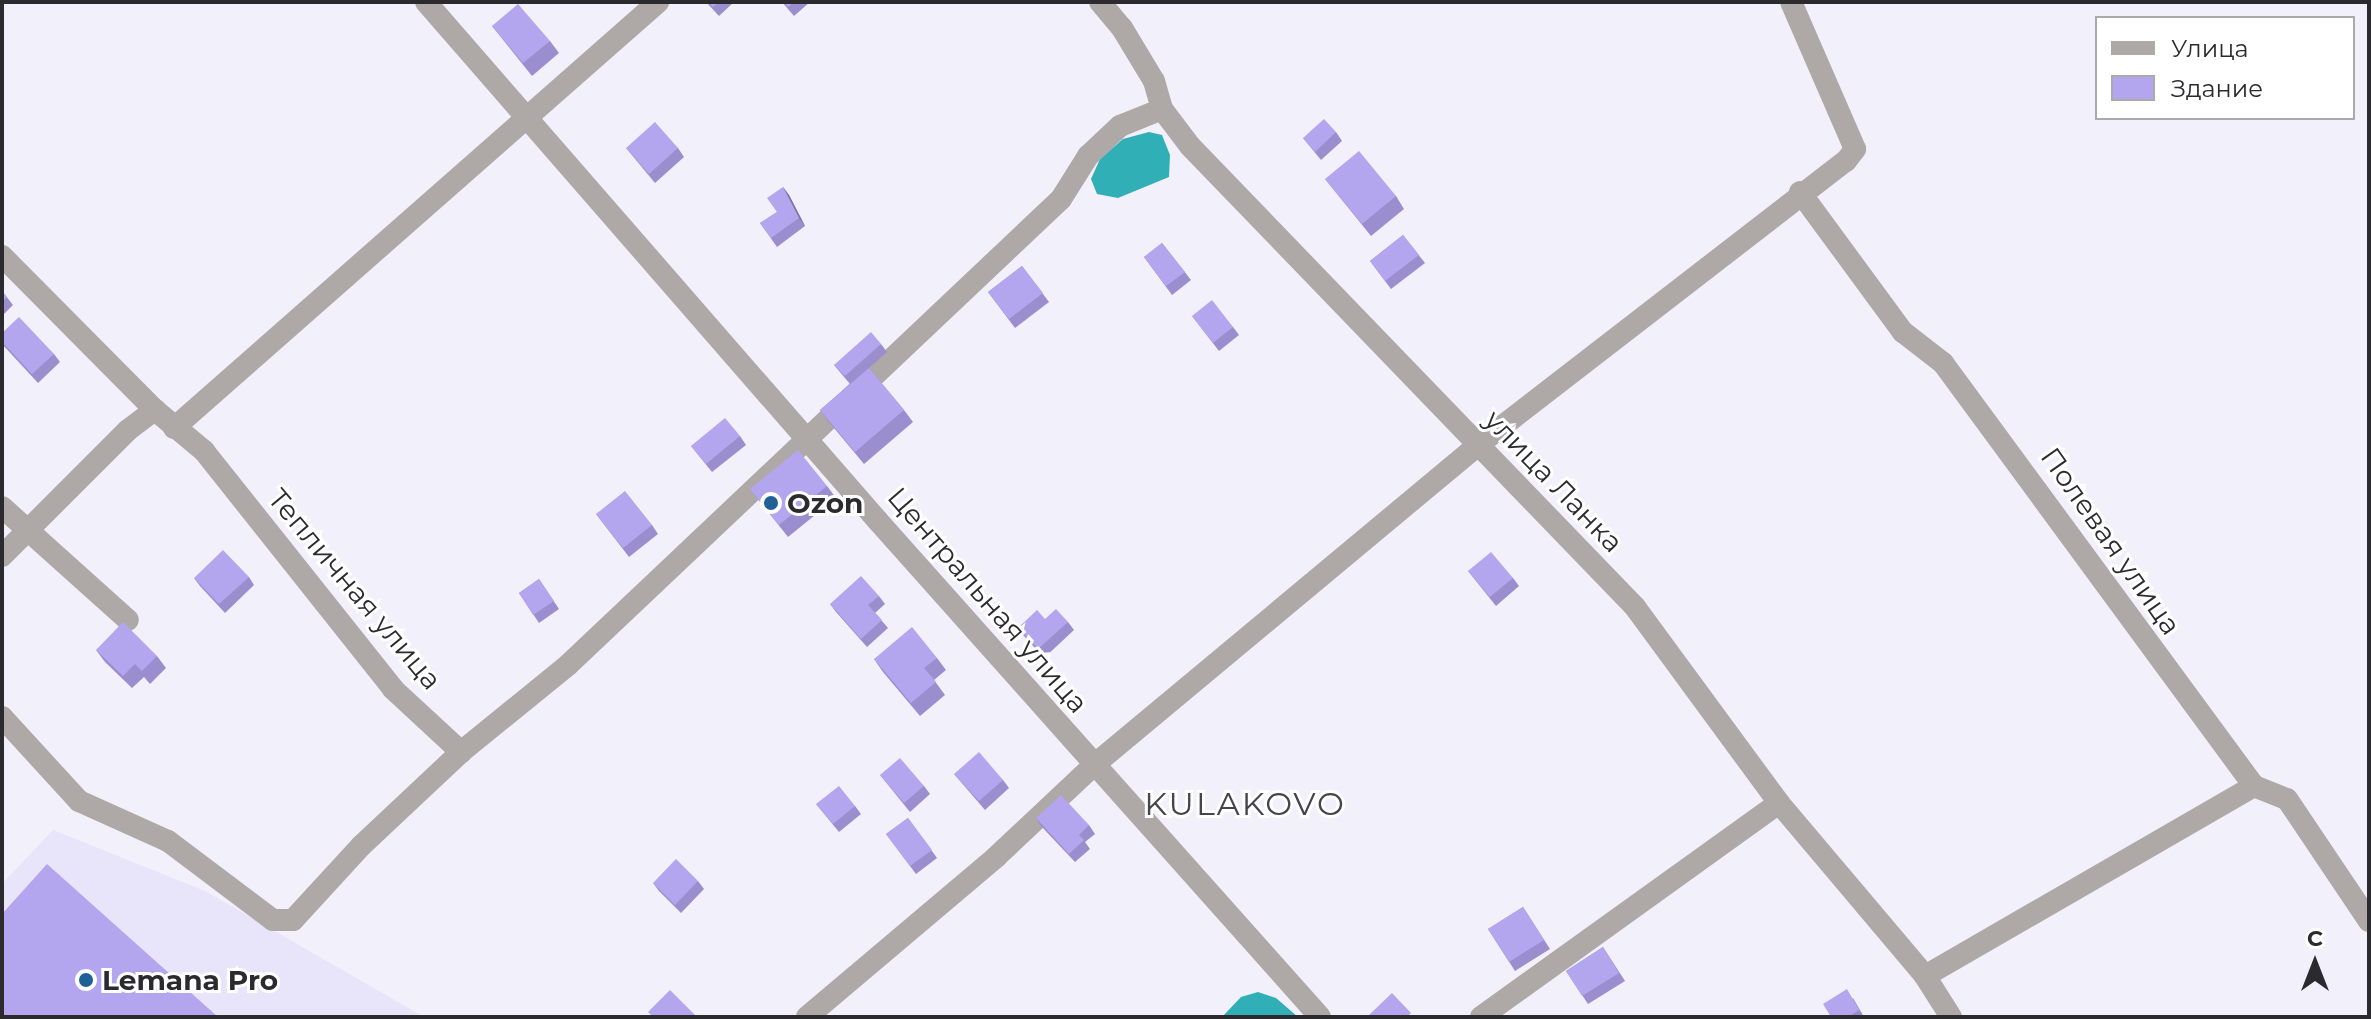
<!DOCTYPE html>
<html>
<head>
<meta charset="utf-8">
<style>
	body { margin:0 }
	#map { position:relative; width:2371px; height:1019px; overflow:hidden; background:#f2f0fb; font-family:Montserrat,sans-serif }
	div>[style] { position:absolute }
	.commercial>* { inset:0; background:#e8e4fa }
	.water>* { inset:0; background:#30b0b6 }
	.street>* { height:22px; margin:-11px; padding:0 11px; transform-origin:11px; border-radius:11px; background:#aea8a7 }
	.wall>* { inset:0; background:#9b8ece }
	.shaded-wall>* { inset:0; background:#7e74a7 }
	.building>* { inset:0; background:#b4a5ef }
	.dots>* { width:22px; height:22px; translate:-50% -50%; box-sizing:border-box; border:4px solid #fff; border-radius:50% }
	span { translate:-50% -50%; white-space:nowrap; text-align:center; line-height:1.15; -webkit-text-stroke:6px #fff; paint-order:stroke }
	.street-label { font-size:28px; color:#2b2a2e }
	.poi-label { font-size:28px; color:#2b2a2e; font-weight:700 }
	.left { translate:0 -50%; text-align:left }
	.quarter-label { font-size:32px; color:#45434c; letter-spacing:2px }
	.frame { position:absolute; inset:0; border:4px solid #2b2a2e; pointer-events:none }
	.legend { position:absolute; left:2095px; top:16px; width:260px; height:104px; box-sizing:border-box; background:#fff; border:2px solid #aaaaab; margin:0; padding:10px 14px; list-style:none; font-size:24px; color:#2b2a2e }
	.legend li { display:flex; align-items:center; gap:16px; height:40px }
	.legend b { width:40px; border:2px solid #aaaaab }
	.north { position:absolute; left:2275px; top:923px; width:80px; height:80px; -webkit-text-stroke:6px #fff; paint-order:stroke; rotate:0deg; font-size:22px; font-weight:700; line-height:32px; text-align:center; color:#2b2a2e }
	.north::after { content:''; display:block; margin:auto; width:28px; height:36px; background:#2b2a2e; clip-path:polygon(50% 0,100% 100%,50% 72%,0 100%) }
</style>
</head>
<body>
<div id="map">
	<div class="commercial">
		<div style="clip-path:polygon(53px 830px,205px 891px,424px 1017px,2px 1017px,2px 884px)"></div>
	</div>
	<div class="water">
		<div style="clip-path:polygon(1149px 132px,1162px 135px,1170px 155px,1169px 177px,1118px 198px,1097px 194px,1091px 179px,1100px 159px,1123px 139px)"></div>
		<div style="clip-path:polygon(1258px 992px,1276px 998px,1298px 1017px,1222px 1017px,1241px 997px)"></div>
	</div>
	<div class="street">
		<div style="left:426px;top:2px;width:688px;rotate:48.95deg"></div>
		<div style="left:878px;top:521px;width:664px;rotate:48.29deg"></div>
		<div style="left:1100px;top:2px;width:34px;rotate:50deg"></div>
		<div style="left:1122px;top:28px;width:62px;rotate:58.9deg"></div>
		<div style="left:1154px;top:81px;width:29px;rotate:74deg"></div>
		<div style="left:1162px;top:109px;width:46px;rotate:52.9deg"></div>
		<div style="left:1190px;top:146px;width:641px;rotate:46.01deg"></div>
		<div style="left:1635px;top:607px;width:243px;rotate:53.7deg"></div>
		<div style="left:1779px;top:803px;width:226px;rotate:49.8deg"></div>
		<div style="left:1925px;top:976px;width:49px;rotate:57.6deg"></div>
		<div style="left:1800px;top:192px;width:174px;rotate:53.7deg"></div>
		<div style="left:1903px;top:332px;width:51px;rotate:37.8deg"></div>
		<div style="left:1943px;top:363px;width:525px;rotate:53.68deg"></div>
		<div style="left:2254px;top:786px;width:35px;rotate:22deg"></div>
		<div style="left:2287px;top:799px;width:147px;rotate:56.1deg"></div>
		<div style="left:2px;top:256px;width:217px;rotate:45.2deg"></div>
		<div style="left:155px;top:410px;width:64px;rotate:39.9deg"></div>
		<div style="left:204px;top:451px;width:304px;rotate:51.5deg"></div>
		<div style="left:393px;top:689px;width:93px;rotate:42.8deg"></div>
		<div style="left:174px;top:428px;width:645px;rotate:-41.35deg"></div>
		<div style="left:2px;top:507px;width:169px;rotate:41.9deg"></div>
		<div style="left:2px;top:556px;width:178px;rotate:-45deg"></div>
		<div style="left:128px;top:430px;width:34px;rotate:-37deg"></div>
		<div style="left:2px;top:717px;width:114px;rotate:47.5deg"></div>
		<div style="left:79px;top:801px;width:98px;rotate:24.2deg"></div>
		<div style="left:168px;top:841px;width:131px;rotate:37deg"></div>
		<div style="left:273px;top:920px;width:20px"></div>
		<div style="left:293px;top:920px;width:100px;rotate:-47.4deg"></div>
		<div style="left:361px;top:846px;width:137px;rotate:-43.2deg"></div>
		<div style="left:461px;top:752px;width:138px;rotate:-39.1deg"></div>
		<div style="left:568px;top:665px;width:678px;rotate:-43.39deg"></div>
		<div style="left:1061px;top:199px;width:51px;rotate:-57.9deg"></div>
		<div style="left:1088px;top:156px;width:44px;rotate:-43.2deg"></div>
		<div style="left:1120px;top:126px;width:45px;rotate:-22deg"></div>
		<div style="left:1925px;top:976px;width:380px;rotate:-30deg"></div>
		<div style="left:807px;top:1017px;width:248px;rotate:-40.2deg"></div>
		<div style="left:996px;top:857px;width:134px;rotate:-43.2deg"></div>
		<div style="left:1094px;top:765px;width:500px;rotate:-39.8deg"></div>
		<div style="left:1478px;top:445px;width:465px;rotate:-37.7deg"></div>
		<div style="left:1846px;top:161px;width:15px;rotate:-53deg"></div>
		<div style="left:1855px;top:149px;width:160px;rotate:-113.5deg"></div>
		<div style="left:1481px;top:1017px;width:367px;rotate:-35.7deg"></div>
	</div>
	<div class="wall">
		<div style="clip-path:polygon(706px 2px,734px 2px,719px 16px)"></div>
		<div style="clip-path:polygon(782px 2px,810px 2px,794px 16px)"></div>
		<div style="clip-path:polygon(492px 26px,550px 41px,559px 53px,532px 76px)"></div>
		<div style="clip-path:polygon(1336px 132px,1342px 141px,1321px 160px,1303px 138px)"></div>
		<div style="clip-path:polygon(626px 148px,678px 148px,684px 157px,655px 183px)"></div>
		<div style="clip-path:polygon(1325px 179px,1396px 196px,1404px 209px,1371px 236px)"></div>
		<div style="clip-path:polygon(783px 187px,789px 195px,805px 226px,777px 247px,760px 223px,777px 212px)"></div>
		<div style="clip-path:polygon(1403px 235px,1425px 263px,1391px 289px,1370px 261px)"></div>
		<div style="clip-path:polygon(1162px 243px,1191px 280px,1172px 295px,1144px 257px)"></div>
		<div style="clip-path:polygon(1022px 266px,1049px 302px,1015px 328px,988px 292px)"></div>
		<div style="clip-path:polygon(2px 291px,13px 305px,2px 316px)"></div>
		<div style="clip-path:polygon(1192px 316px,1233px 327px,1239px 335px,1219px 351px)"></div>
		<div style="clip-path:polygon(2px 333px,54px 354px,60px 362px,38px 383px,2px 344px)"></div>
		<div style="clip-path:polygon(881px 344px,887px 352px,869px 368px,904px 410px,913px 422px,864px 464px,829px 422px,820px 410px,850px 384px,834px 365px)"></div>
		<div style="clip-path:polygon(740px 436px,746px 445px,712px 472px,691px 446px)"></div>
		<div style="clip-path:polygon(827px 486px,836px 498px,788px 537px,750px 489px)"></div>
		<div style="clip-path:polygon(596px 514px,652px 525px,658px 534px,629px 557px)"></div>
		<div style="clip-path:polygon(1468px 571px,1513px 578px,1519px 586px,1496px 606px)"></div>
		<div style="clip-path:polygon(249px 577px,254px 585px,225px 613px,200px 586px,194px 578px)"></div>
		<div style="clip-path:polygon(539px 579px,559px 609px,539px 623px,519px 593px)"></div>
		<div style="clip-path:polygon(879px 596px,885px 604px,875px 613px,888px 628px,867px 647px,836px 612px,830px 604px)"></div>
		<div style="clip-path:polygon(1068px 622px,1074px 630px,1044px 658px,1024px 636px,1018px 628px)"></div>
		<div style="clip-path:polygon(96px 650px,157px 656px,166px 668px,150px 684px,144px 677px,132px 688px,105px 662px)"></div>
		<div style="clip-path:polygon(937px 658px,946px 670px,934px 680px,945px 695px,920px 716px,883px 672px,874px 659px)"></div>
		<div style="clip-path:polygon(954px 774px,1003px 780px,1009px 788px,985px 810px)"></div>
		<div style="clip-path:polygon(880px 775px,924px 786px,930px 794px,910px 812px)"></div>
		<div style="clip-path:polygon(816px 804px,855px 806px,861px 814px,839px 832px)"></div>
		<div style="clip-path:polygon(908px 818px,937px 858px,916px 874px,886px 834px)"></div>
		<div style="clip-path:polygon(1036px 818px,1089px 825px,1095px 834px,1085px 842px,1090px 849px,1075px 862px,1041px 826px)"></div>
		<div style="clip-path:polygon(698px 881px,704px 889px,681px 913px,659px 891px,653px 883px)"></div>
		<div style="clip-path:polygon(1523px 907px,1550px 949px,1515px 971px,1488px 929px)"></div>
		<div style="clip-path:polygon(1603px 947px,1625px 981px,1588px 1004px,1566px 971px)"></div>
		<div style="clip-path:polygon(1853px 998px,1864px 1017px,1831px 1017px)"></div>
	</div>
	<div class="shaded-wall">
		<div style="clip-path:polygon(783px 187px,789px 195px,805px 226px,799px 218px)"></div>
	</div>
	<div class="building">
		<div style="clip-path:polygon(708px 2px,719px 2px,713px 7px)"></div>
		<div style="clip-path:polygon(784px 2px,794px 2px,788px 7px)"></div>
		<div style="clip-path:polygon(518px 4px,550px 41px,523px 63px,492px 26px)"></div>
		<div style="clip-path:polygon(1324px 119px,1336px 132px,1315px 152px,1303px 138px)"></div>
		<div style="clip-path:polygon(655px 122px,678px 148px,649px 174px,626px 148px)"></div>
		<div style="clip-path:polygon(1359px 151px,1396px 196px,1362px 224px,1325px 179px)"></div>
		<div style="clip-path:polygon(783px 187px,799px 218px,771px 238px,760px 223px,777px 212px,767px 198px)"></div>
		<div style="clip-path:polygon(1403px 235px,1419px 255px,1385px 281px,1370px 261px)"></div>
		<div style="clip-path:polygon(1162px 243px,1185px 272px,1166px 286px,1144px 257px)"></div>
		<div style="clip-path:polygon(1022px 266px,1043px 293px,1009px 319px,988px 292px)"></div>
		<div style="clip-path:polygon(2px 291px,7px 297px,2px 302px)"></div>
		<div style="clip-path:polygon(1212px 300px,1233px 327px,1213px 343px,1192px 316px)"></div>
		<div style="clip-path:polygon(19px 317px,54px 354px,32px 374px,2px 342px,2px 333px)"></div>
		<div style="clip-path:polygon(871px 332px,881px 344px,845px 376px,834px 365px)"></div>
		<div style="clip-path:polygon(869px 368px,904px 410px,855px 452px,820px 410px)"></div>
		<div style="clip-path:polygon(725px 418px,740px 436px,706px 464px,691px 446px)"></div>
		<div style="clip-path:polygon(798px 450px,827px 486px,779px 525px,750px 489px)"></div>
		<div style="clip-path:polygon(625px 491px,652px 525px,623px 548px,596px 514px)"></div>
		<div style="clip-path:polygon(223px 550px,249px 577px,219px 604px,194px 578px)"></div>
		<div style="clip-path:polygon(1491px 552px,1513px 578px,1490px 597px,1468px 571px)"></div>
		<div style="clip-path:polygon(861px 576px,879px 596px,868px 605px,882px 620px,861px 639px,830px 604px)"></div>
		<div style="clip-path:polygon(539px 579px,554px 601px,533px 615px,519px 593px)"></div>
		<div style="clip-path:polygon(1056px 609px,1068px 622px,1038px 649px,1018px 628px,1037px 610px,1045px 619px)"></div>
		<div style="clip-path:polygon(123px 622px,157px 656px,142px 671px,135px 664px,123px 676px,96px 650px)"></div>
		<div style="clip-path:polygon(912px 627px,937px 658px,924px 668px,936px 682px,911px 703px,874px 659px)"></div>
		<div style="clip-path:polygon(979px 752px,1003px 780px,979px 801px,954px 774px)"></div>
		<div style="clip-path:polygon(900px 758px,924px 786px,904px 803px,880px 775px)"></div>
		<div style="clip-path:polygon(839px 786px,855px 806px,833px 824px,816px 804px)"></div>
		<div style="clip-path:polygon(1061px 795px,1089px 825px,1079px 835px,1084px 840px,1069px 854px,1036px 818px)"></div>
		<div style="clip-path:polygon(908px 818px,932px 850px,910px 866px,886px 834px)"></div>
		<div style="clip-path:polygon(676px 859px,698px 881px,675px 905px,653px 883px)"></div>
		<div style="clip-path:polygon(47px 864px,218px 1017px,2px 1017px,2px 914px)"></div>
		<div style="clip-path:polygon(1523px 907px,1544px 940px,1509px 962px,1488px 929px)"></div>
		<div style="clip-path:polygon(1603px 947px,1619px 973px,1582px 996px,1566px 971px)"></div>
		<div style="clip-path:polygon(1847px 989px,1859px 1010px,1848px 1017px,1831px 1017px,1823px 1004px)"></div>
		<div style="clip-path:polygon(670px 990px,697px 1017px,653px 1017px,648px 1012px)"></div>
		<div style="clip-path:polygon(1392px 993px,1411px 1013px,1407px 1017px,1371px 1017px,1369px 1015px)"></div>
	</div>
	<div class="dots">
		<div style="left:771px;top:503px;background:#1f6197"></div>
		<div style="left:86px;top:980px;background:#1f6197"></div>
	</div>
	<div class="street-label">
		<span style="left:1554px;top:481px;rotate:46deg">улица Ланка</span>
		<span style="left:2111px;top:541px;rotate:55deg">Полевая улица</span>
		<span style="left:355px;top:589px;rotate:50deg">Тепличная улица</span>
		<span style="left:988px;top:600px;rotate:49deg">Центральная улица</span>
	</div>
	<div class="poi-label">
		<span class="left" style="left:787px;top:503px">Ozon</span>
		<span class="left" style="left:102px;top:980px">Lemana Pro</span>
	</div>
	<div class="quarter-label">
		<span style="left:1245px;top:804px">KULAKOVO</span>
	</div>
	<div class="frame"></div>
	<ul class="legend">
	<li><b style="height:10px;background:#aea8a7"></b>Улица</li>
	<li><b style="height:22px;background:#b4a5ef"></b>Здание</li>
	</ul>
	<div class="north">С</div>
</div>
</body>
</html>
